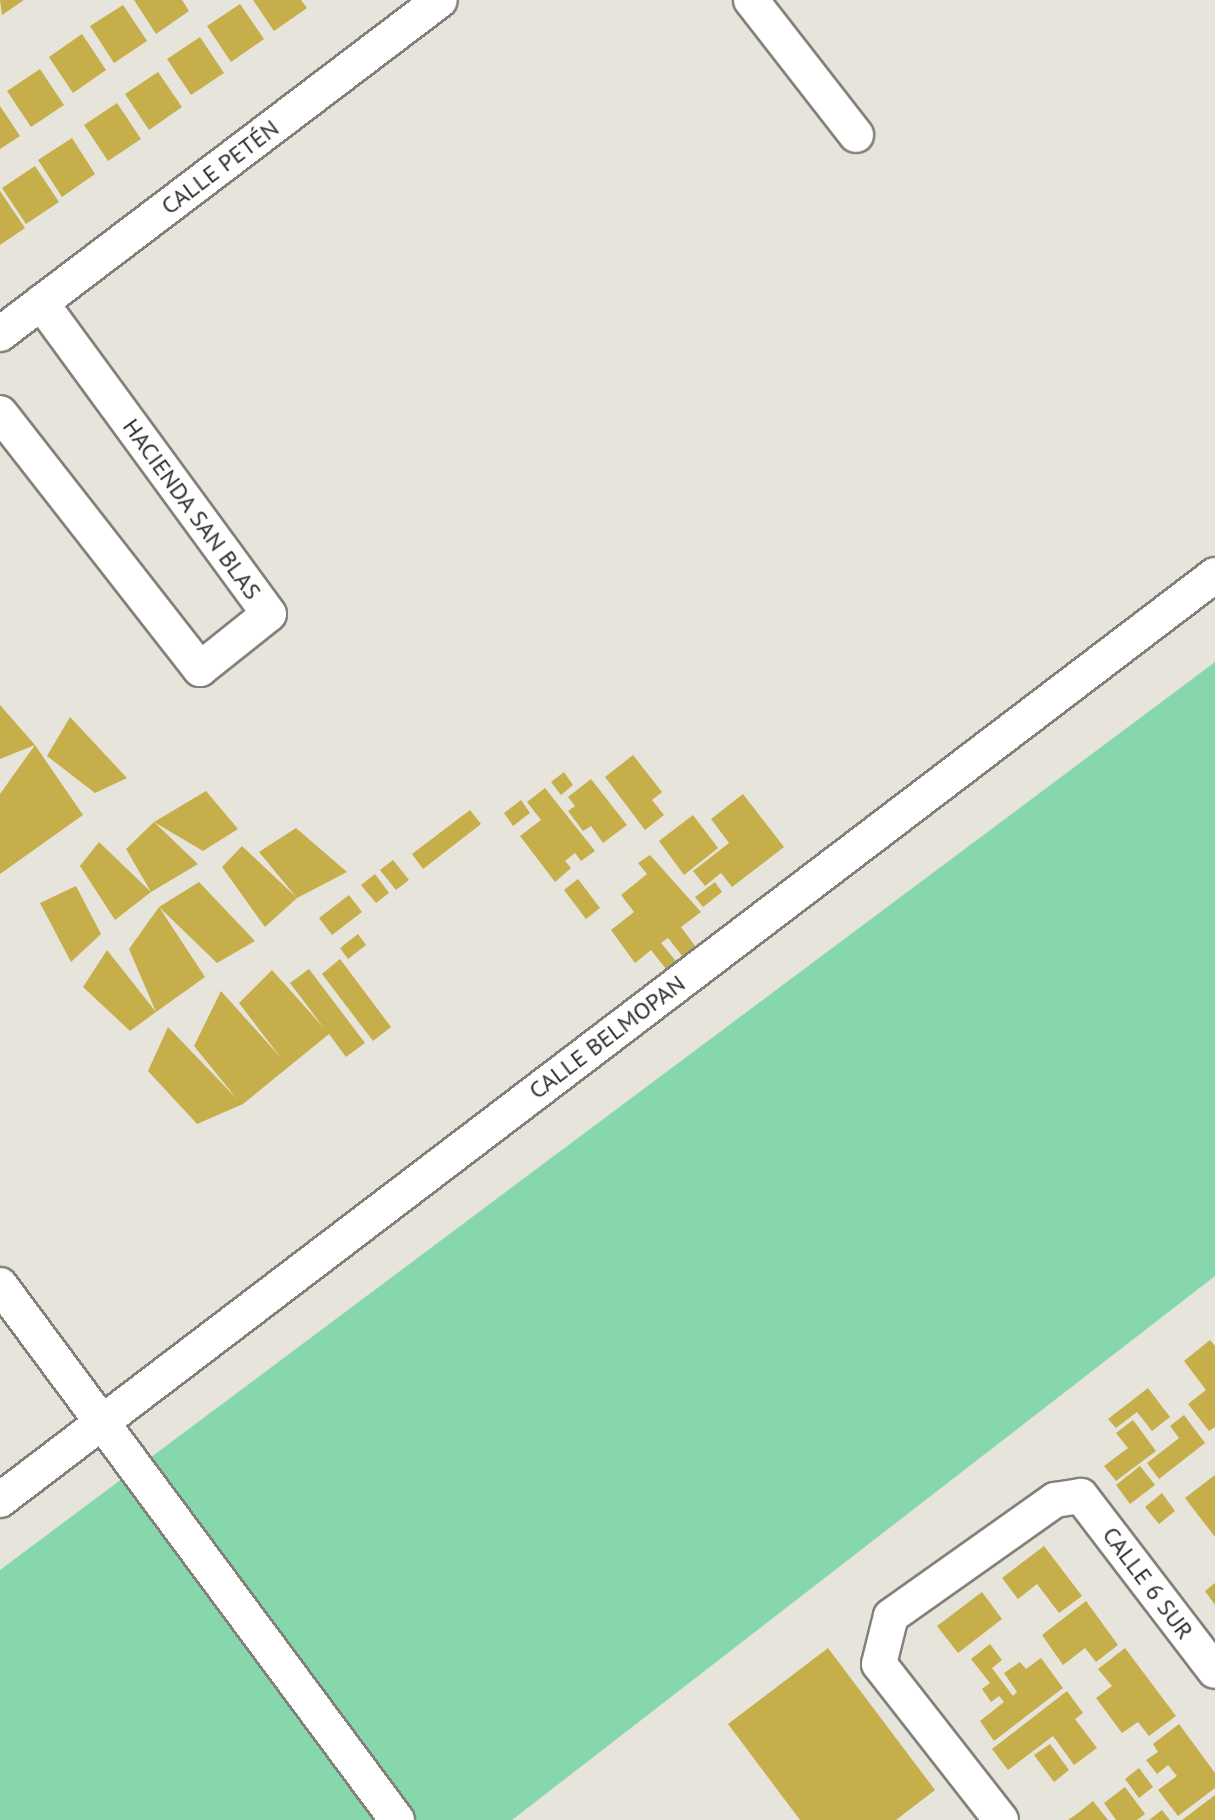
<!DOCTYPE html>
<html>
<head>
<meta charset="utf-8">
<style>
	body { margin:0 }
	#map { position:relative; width:1215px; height:1820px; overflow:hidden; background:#e6e4db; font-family:"PT Sans",sans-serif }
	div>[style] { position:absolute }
	.green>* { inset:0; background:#86d8ac }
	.building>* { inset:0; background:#c6af4b }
	.roads { filter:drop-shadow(2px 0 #838179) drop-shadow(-2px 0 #838179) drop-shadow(0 2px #838179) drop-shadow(0 -2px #838179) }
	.street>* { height:34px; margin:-17px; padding:0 17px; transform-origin:17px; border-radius:17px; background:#fff }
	span { translate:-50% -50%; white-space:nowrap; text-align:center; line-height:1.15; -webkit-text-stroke:6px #fff; paint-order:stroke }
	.street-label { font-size:24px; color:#31302c }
</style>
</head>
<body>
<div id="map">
	<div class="green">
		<div style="clip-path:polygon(1215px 662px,1215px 1276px,512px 1820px,0 1820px,0 1570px)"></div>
	</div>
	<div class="building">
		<div style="clip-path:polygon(0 0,24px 0,2px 15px)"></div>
		<div style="clip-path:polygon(134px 0,182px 0,189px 11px,156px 34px)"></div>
		<div style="clip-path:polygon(253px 0,301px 0,307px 8px,274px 31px)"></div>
		<div style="clip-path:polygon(240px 4px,264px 39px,231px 62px,207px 26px)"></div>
		<div style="clip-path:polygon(123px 5px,147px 41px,114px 63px,90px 26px)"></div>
		<div style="clip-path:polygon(82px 34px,106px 70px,73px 93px,49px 57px)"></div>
		<div style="clip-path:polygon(200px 37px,224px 73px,191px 95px,167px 59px)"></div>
		<div style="clip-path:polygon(40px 69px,64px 105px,31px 127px,7px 91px)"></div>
		<div style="clip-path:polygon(158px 72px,182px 107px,149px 130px,125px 94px)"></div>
		<div style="clip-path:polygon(117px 103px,141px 139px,108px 161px,84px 125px)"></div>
		<div style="clip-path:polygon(0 106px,20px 136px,0 149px)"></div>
		<div style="clip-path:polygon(72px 138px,95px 174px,62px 197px,38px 160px)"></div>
		<div style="clip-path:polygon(35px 166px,59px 202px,26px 224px,2px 188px)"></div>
		<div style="clip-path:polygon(0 191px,25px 228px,0 245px)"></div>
		<div style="clip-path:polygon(0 705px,35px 745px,83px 815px,0 874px,0 794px,35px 745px,0 759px)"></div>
		<div style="clip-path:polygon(70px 717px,127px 778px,95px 793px,47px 756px)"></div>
		<div style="clip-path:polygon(633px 755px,662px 792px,652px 800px,664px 815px,645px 830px,605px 777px)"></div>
		<div style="clip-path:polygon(564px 772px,573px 785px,561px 795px,551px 782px)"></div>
		<div style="clip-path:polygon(591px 779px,627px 825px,603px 843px,591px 826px,583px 831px,568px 811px,575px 806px,568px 797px)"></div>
		<div style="clip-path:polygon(545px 788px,595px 851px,581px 861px,575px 853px,565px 861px,571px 868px,555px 882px,520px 836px,541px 820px,527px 802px)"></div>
		<div style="clip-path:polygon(206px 791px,238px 829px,203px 851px,154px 822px)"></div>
		<div style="clip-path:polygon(743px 794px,784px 847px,732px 887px,721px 873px,705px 886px,693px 871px,729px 843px,711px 819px)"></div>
		<div style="clip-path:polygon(521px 800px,530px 813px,513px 826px,504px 813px)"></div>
		<div style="clip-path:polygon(470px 810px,481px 824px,423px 869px,412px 854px)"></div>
		<div style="clip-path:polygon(693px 815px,718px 848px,684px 875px,659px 841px)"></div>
		<div style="clip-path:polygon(154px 822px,198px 864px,151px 892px,126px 849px)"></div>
		<div style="clip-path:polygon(296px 828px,347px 872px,297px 898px,265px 927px,222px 867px,242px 846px,297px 898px,259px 852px)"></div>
		<div style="clip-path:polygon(99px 842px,151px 892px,115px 920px,80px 866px)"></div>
		<div style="clip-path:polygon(650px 855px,701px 912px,681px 927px,696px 947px,683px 957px,668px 938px,661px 943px,676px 961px,666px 969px,651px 950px,635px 963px,611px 930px,634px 912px,621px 895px,647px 874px,638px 863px)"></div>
		<div style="clip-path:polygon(393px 860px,409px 880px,396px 890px,380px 870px)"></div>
		<div style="clip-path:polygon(375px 874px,389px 893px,376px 903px,361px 885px)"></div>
		<div style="clip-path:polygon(578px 879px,600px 908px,586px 919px,564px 890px)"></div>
		<div style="clip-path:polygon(199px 882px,255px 941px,217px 963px,159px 907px,205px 977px,156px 1012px,129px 949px,159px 907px)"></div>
		<div style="clip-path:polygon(715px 882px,722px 892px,703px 907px,695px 897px)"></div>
		<div style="clip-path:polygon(76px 886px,101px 934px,71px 962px,40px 903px)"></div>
		<div style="clip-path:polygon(349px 895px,362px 912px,332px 935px,319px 918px)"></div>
		<div style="clip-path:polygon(358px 934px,366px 945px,348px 959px,340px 948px)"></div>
		<div style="clip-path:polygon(107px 950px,156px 1012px,130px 1031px,83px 987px)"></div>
		<div style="clip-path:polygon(340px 959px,391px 1027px,373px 1041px,322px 974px)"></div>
		<div style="clip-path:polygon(309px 969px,365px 1043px,346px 1057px,329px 1034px,243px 1104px,197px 1124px,148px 1071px,168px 1027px,237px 1099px,194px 1046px,221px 991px,281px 1058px,239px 1003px,272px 970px,324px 1028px,290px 983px)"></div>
		<div style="clip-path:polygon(1210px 1340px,1215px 1346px,1215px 1427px,1209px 1431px,1188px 1404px,1206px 1390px,1184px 1361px)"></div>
		<div style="clip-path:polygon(1148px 1388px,1170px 1417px,1152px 1431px,1137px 1412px,1116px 1428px,1108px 1419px)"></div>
		<div style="clip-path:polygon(1184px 1415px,1205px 1443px,1159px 1479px,1147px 1463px,1179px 1438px,1170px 1426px)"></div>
		<div style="clip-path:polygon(1133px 1420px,1156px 1451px,1116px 1481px,1104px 1466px,1128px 1448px,1116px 1433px)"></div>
		<div style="clip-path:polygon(1140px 1466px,1155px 1485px,1130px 1504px,1116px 1485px)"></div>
		<div style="clip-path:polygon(1215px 1475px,1215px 1537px,1185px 1498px)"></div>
		<div style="clip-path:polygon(1162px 1493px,1175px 1511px,1159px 1524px,1145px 1507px)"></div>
		<div style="clip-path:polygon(1044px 1546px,1082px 1596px,1059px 1613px,1037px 1584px,1018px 1599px,1002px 1578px)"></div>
		<div style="clip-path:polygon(1215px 1583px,1215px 1605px,1205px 1591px)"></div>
		<div style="clip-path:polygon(982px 1592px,1002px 1619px,958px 1653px,937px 1626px)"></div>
		<div style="clip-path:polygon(1086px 1601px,1118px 1645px,1096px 1662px,1085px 1648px,1063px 1665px,1042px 1635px)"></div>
		<div style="clip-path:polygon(990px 1644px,1002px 1660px,992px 1668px,1013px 1696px,1017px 1692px,1004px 1673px,1020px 1662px,1026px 1669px,1041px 1658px,1063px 1688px,994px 1741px,980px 1721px,1004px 1702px,999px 1696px,991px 1702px,982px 1689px,990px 1683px,971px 1659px)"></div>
		<div style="clip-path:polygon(828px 1648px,935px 1790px,896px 1820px,800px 1820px,728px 1724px)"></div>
		<div style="clip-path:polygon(1125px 1648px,1176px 1716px,1149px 1736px,1138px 1722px,1122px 1733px,1096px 1698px,1112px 1686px,1098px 1669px)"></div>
		<div style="clip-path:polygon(1067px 1691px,1083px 1713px,1075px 1719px,1097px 1748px,1074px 1765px,1053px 1736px,1008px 1770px,992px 1749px)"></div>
		<div style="clip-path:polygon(1179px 1724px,1215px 1773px,1215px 1788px,1178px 1816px,1158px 1790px,1177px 1776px,1168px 1765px,1157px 1774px,1146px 1760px,1158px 1752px,1153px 1744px)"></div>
		<div style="clip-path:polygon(1050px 1744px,1069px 1770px,1054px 1782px,1034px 1755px)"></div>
		<div style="clip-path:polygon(1139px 1768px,1153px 1787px,1139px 1798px,1125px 1779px)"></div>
		<div style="clip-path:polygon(1125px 1787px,1145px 1814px,1137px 1820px,1116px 1820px,1104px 1803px)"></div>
		<div style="clip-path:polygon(1215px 1795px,1215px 1820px,1182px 1820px)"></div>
		<div style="clip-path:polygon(1093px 1801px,1108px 1820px,1068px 1820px,1078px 1813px)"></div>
		<div style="clip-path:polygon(1162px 1810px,1170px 1820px,1149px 1820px)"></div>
	</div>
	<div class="roads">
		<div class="street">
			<div style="left:751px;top:0;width:171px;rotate:52.1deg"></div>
			<div style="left:0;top:334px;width:552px;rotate:-37.2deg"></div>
			<div style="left:0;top:413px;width:325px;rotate:52deg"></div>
			<div style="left:200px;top:669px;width:88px;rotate:-38.6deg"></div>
			<div style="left:269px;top:614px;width:386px;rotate:-126.2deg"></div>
			<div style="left:0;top:1285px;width:666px;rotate:53.42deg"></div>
			<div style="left:0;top:1500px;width:1527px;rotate:-37.28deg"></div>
			<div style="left:1001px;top:1820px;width:198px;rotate:-128deg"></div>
			<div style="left:879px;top:1664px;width:49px;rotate:-76deg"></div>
			<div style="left:891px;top:1616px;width:201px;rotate:-35.3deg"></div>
			<div style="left:1055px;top:1500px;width:26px;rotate:-9deg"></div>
			<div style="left:1081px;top:1496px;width:220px;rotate:52.6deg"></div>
		</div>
	</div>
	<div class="street-label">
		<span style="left:220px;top:167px;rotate:-37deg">CALLE PETÉN</span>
		<span style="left:192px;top:509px;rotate:54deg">HACIENDA SAN BLAS</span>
		<span style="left:607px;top:1037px;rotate:-37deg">CALLE BELMOPAN</span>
		<span style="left:1148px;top:1583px;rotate:53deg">CALLE 6 SUR</span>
	</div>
</div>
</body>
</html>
